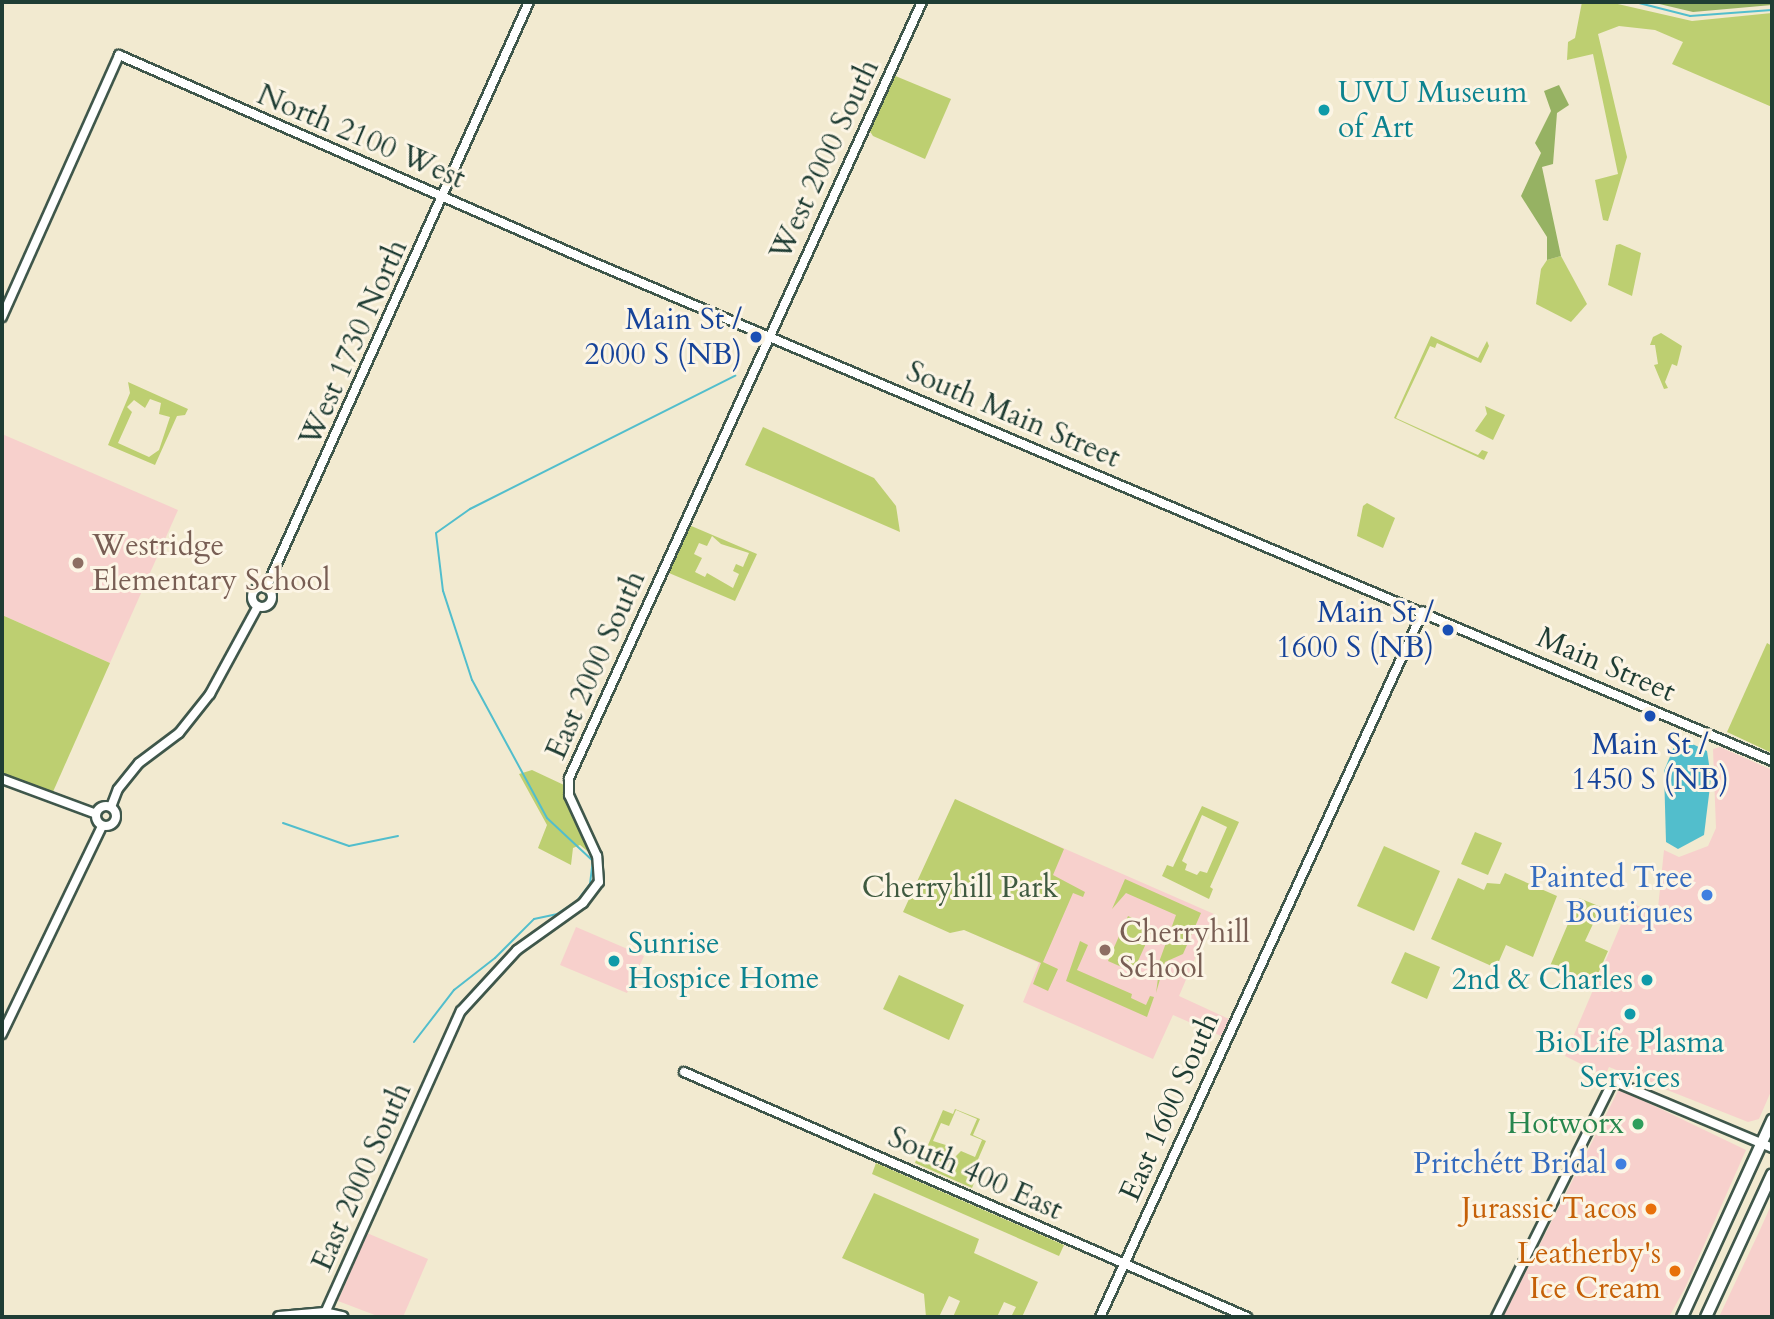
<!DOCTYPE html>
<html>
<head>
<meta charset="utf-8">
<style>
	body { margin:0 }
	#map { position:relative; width:1774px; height:1319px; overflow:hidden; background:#f2ead0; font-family:Cardo,serif }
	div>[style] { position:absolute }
	.built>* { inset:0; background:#f7d0cc }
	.green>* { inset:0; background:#bdcf71 }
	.forest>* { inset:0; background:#96b263 }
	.water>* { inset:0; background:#52becc }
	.stream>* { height:2px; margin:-1px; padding:0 1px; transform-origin:1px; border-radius:1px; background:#52becc }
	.roads { filter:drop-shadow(2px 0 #3f574b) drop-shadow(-2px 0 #3f574b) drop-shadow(0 2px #3f574b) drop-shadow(0 -2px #3f574b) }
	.minor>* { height:8px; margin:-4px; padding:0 4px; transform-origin:4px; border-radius:4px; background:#fff }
	.minor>.ring { margin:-4px; padding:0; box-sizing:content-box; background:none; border:8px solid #fff; border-radius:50% }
	.major>* { height:10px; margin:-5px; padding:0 5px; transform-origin:5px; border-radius:5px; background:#fff }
	.dots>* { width:19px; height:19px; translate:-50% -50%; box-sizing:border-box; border:4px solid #fcf5e5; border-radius:50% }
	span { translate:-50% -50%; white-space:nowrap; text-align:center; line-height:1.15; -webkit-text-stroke:6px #fcf5e5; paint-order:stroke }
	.culture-label { font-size:30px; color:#0d838f }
	.left { translate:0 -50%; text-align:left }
	.right { translate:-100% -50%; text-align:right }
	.street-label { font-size:30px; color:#1f3d34 }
	.transit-label { font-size:30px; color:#164399 }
	.education-label { font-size:30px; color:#785e54 }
	.shop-label { font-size:30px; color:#366cbe }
	.park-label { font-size:30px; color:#3f5a40 }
	.leisure-label { font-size:30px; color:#27864d }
	.food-label { font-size:30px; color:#c56008 }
	.frame { position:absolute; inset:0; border:4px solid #1f3d34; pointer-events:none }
</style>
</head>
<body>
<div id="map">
	<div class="built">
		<div style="clip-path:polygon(2px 434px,178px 510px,110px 663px,2px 615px)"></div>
		<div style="clip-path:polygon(1720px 747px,1772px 770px,1772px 1089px,1759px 1119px,1748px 1122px,1609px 1067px,1605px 1076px,1565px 1056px,1630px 903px,1652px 911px,1658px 908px,1664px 850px,1679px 857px,1708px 846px,1716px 828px,1713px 749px)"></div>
		<div style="clip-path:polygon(1031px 834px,1214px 914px,1179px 996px,1229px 1019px,1221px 1036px,1173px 1015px,1153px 1059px,1023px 1002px,1039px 963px,984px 938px)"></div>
		<div style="clip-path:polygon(576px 927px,644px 956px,627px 993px,560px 965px)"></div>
		<div style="clip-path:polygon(1619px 1089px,1746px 1150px,1685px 1288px,1669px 1317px,1503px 1317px)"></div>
		<div style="clip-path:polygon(1772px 1203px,1772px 1317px,1719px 1317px,1759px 1232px)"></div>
		<div style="clip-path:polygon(367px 1233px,428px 1259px,403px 1317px,380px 1317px,338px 1301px)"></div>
	</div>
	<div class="green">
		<div style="clip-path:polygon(1582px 2px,1609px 2px,1692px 21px,1772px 13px,1772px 107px,1672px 64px,1683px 42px,1655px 30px,1619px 26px,1598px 34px,1627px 157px,1608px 221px,1603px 220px,1595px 180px,1618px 174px,1593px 54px,1567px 60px,1568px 42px,1575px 38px)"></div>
		<div style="clip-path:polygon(893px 75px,951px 99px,925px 159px,873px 136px,869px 130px)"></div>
		<div style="clip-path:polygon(1620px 244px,1641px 253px,1632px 296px,1608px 285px,1616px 245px)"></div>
		<div style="clip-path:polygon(1561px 256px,1587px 304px,1571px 322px,1536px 304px,1541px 269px,1547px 260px)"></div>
		<div style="clip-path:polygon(1661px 333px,1682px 346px,1677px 366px,1672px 364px,1665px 382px,1668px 388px,1664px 389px,1654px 365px,1658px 364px,1655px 345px,1650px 345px,1653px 337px)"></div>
		<div style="clip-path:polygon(1431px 336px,1478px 358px,1487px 341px,1489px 346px,1481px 363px,1437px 343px,1435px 348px,1430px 346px,1396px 418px,1478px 455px,1482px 450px,1488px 452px,1484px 460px,1394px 418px)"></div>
		<div style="clip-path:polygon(evenodd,128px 382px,188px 409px,185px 415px,177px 416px,155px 465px,108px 445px,130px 393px,128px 382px,150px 399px,161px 403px,159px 414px,170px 417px,159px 450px,149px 457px,118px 443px,132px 412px,127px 407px,134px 400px,145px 408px,150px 399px)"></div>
		<div style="clip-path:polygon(1485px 406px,1505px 415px,1493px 440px,1475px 431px,1487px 414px)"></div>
		<div style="clip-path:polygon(763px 427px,874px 478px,896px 506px,900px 532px,745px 465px)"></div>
		<div style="clip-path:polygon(1367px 503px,1395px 518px,1383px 548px,1357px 536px,1363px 506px)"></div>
		<div style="clip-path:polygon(evenodd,689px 525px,757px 554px,735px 601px,669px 573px,689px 525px,712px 536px,721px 544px,749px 553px,743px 567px,736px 564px,733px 571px,739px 574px,733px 588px,707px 573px,705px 577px,695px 572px,702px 558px,694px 554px,699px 543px,707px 546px,712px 536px)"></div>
		<div style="clip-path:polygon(2px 615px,110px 663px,52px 794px,2px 773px)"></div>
		<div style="clip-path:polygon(1767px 643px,1772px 646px,1772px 753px,1727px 732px)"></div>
		<div style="clip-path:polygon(532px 770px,564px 785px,592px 855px,580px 845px,573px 848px,571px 865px,538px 848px,547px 825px,519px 774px)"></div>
		<div style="clip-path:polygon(955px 799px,1064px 849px,1053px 875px,1085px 892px,1083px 897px,1073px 893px,1043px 962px,1058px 969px,1048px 991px,1033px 984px,1041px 963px,964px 930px,950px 933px,903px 912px)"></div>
		<div style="clip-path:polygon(evenodd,1202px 806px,1239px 822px,1210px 887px,1213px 889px,1209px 899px,1162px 876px,1167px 865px,1173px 867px,1202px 806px,1202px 815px,1227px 827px,1207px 873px,1200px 871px,1197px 875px,1185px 870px,1187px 864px,1182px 861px,1202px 815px)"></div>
		<div style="clip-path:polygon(1475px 832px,1502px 843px,1488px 875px,1461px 864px)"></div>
		<div style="clip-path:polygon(1384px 846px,1440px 871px,1414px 931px,1357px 906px)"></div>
		<div style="clip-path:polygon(1505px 873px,1557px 896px,1533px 957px,1506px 945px,1496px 968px,1431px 939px,1458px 878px,1484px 890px,1487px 883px,1500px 884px)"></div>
		<div style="clip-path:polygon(1125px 879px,1201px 913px,1183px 954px,1165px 962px,1156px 993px,1158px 978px,1154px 976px,1176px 915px,1126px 893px,1112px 909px)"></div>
		<div style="clip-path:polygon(1579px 898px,1601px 907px,1585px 941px,1608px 951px,1593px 985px,1550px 966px)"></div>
		<div style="clip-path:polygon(1128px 916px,1153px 928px,1133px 972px,1108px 961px)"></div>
		<div style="clip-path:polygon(1080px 941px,1088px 945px,1077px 970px,1132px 994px,1131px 998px,1146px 1005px,1150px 996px,1154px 997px,1147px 1017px,1066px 981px)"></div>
		<div style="clip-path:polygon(1405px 952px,1440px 967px,1427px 999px,1391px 983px)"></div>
		<div style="clip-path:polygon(899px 975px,964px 1005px,949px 1040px,883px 1009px)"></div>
		<div style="clip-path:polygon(evenodd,955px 1109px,980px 1119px,973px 1135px,986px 1141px,969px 1180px,974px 1183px,972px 1188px,915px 1163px,917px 1157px,922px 1159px,943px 1110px,953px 1114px,955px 1109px,956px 1110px,977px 1119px,970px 1135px,982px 1140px,975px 1157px,961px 1151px,952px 1160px,945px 1154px,949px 1146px,933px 1141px,941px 1123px,949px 1126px,956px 1110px)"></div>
		<div style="clip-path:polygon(876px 1163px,1064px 1245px,1059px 1256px,872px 1174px)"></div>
		<div style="clip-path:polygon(874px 1193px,979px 1239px,974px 1253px,1038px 1282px,1022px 1317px,1011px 1317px,1016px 1307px,1004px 1302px,997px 1317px,953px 1317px,960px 1301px,949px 1296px,939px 1317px,926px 1317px,924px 1294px,842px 1258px)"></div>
	</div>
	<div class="forest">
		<div style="clip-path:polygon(1651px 2px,1772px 2px,1772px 5px,1693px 12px)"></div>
		<div style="clip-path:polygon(1559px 85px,1569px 105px,1557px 113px,1553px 164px,1542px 167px,1561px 256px,1547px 260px,1547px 237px,1521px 196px,1541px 153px,1535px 143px,1551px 111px,1544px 91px)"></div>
	</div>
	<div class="water">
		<div style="clip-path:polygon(1678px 737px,1707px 751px,1711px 778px,1704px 835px,1678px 849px,1666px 842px,1664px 771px)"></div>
	</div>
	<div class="stream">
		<div style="left:1635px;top:2px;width:57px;rotate:14.3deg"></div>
		<div style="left:1690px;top:16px;width:82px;rotate:-4.2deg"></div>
		<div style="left:283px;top:823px;width:70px;rotate:19.2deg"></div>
		<div style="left:349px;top:846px;width:50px;rotate:-11.5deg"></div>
		<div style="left:414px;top:1042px;width:66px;rotate:-52.4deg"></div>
		<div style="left:454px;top:990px;width:52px;rotate:-38deg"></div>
		<div style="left:495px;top:958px;width:55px;rotate:-45deg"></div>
		<div style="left:534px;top:919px;width:24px;rotate:-12deg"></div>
		<div style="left:557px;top:914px;width:24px;rotate:-33deg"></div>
		<div style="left:577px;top:901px;width:21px;rotate:-53deg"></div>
		<div style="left:590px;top:884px;width:23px;rotate:-83deg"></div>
		<div style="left:593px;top:861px;width:63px;rotate:-136.9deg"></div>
		<div style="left:547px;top:818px;width:157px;rotate:-118.5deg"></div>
		<div style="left:472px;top:680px;width:94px;rotate:-108deg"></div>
		<div style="left:443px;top:591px;width:58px;rotate:-96.9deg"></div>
		<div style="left:436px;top:533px;width:42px;rotate:-35.2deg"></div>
		<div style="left:470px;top:509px;width:297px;rotate:-26.7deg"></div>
	</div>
	<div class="roads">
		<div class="minor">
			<div style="left:2px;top:317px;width:287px;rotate:-65.9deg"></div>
			<div style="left:119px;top:55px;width:509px;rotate:23.64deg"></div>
			<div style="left:585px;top:259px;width:1289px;rotate:22.92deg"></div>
			<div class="ring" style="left:252px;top:587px;width:12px;height:12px"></div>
			<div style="left:266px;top:588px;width:642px;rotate:-65.83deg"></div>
			<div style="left:2px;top:779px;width:100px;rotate:20.4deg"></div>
			<div class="ring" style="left:96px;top:806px;width:12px;height:12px"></div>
			<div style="left:111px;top:807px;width:19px;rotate:-69deg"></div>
			<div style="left:118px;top:789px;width:33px;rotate:-51deg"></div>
			<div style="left:139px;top:763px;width:50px;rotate:-36.9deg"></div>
			<div style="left:179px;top:733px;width:50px;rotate:-51.5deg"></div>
			<div style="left:210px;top:694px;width:100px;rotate:-61.4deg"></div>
			<div style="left:2px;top:1034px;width:231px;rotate:-64.3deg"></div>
			<div style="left:684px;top:1072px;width:614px;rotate:23.52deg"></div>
			<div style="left:325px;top:1313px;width:331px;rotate:-65.8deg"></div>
			<div style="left:461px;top:1011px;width:83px;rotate:-47.4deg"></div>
			<div style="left:517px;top:950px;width:81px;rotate:-35.5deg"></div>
			<div style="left:583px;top:903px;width:26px;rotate:-53deg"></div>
			<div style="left:599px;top:882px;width:26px;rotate:-94deg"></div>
			<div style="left:597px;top:856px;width:67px;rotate:-114.7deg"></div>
			<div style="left:569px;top:795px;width:17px;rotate:-90deg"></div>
			<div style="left:569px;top:778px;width:853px;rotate:-65.54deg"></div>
			<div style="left:1100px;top:1317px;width:776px;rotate:-65.42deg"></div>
			<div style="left:1496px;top:1317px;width:263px;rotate:-63.6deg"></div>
			<div style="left:1613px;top:1081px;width:173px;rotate:22.8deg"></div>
		</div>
		<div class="major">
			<div style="left:279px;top:1317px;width:46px;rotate:-5deg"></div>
			<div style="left:325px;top:1313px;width:18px;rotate:13deg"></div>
			<div style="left:1682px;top:1317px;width:217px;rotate:-65.4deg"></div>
			<div style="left:1706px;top:1317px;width:157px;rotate:-65.2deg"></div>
		</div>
	</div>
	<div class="dots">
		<div style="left:1324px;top:110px;background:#0f9aa8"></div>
		<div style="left:756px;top:337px;background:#1a4fb4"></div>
		<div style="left:78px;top:563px;background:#8d6e63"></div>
		<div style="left:1448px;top:630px;background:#1a4fb4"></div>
		<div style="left:1650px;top:716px;background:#1a4fb4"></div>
		<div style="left:1707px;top:895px;background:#3f7fe0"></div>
		<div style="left:1105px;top:950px;background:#8d6e63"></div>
		<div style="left:614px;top:961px;background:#0f9aa8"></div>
		<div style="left:1647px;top:980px;background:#0f9aa8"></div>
		<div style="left:1630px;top:1014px;background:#0f9aa8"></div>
		<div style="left:1638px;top:1124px;background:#2e9e5b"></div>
		<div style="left:1621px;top:1164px;background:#3f7fe0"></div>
		<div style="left:1651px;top:1209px;background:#e8710a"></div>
		<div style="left:1675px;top:1271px;background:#e8710a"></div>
	</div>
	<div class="culture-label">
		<span class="left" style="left:1338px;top:110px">UVU Museum<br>of Art</span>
		<span class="left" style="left:628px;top:961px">Sunrise<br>Hospice Home</span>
		<span class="right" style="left:1633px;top:980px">2nd &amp; Charles</span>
		<span style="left:1630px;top:1060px">BioLife Plasma<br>Services</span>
	</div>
	<div class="street-label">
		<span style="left:361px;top:137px;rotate:23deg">North 2100 West</span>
		<span style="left:825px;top:160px;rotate:-65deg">West 2000 South</span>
		<span style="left:354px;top:343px;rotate:-66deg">West 1730 North</span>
		<span style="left:1013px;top:415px;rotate:23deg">South Main Street</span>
		<span style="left:596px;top:665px;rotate:-66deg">East 2000 South</span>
		<span style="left:1606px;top:665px;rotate:23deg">Main Street</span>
		<span style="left:1170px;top:1107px;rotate:-66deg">East 1600 South</span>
		<span style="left:975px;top:1174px;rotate:24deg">South 400 East</span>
		<span style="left:362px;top:1177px;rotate:-66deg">East 2000 South</span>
	</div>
	<div class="transit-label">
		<span class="right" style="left:742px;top:337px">Main St /<br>2000 S (NB)</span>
		<span class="right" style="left:1434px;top:630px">Main St /<br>1600 S (NB)</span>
		<span style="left:1650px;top:762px">Main St /<br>1450 S (NB)</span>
	</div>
	<div class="education-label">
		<span class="left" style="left:92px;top:563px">Westridge<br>Elementary School</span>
		<span class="left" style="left:1119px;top:950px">Cherryhill<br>School</span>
	</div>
	<div class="shop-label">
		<span class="right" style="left:1693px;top:895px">Painted Tree<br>Boutiques</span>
		<span class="right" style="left:1607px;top:1164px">Pritchétt Bridal</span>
	</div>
	<div class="park-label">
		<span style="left:960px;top:888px">Cherryhill Park</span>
	</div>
	<div class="leisure-label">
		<span class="right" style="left:1624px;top:1124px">Hotworx</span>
	</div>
	<div class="food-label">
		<span class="right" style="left:1637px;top:1209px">Jurassic Tacos</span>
		<span class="right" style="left:1661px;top:1271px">Leatherby's<br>Ice Cream</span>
	</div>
	<div class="frame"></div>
</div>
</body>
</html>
